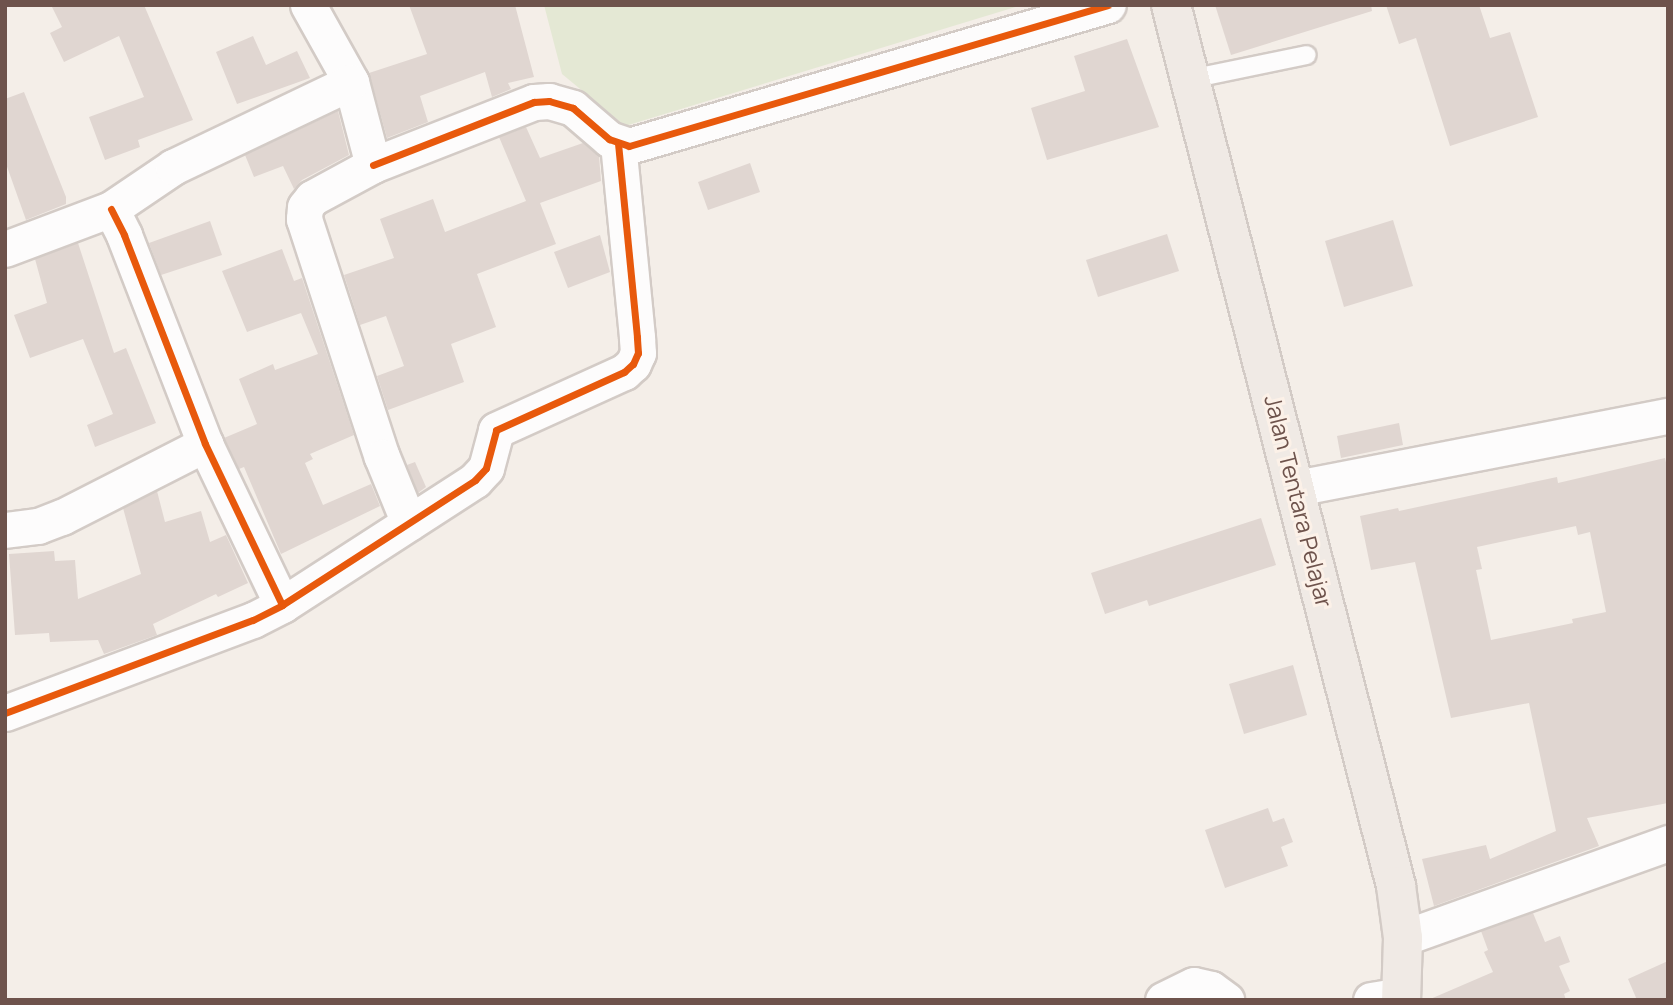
<!DOCTYPE html>
<html>
<head>
<meta charset="utf-8">
<style>
	body { margin:0 }
	#map { position:relative; width:1673px; height:1005px; overflow:hidden; background:#f4eee8; font-family:Manrope,sans-serif }
	div>[style] { position:absolute }
	.green>* { inset:0; background:#e4e8d4 }
	.building>* { inset:0; background:#e0d6d1 }
	.roads { filter:drop-shadow(2px 0 #d3cbc6) drop-shadow(-2px 0 #d3cbc6) drop-shadow(0 2px #d3cbc6) drop-shadow(0 -2px #d3cbc6) }
	.lane>* { height:18px; margin:-9px; padding:0 9px; transform-origin:9px; border-radius:9px; background:#fdfcfc }
	.street>* { height:35px; margin:-17.5px; padding:0 17.5px; transform-origin:17.5px; border-radius:17.5px; background:#fdfcfc }
	.primary>* { height:38px; margin:-19px; padding:0 19px; transform-origin:19px; border-radius:19px; background:#f0eae5 }
	.cycleway>* { height:7px; margin:-3.5px; padding:0 3.5px; transform-origin:3.5px; border-radius:3.5px; background:#e8590c }
	span { translate:-50% -50%; white-space:nowrap; text-align:center; line-height:1.15; -webkit-text-stroke:6px #fcf1e8; paint-order:stroke }
	.street-label { font-size:23px; color:#6e534c }
	.frame { position:absolute; inset:0; border:7px solid #6e534c; pointer-events:none }
</style>
</head>
<body>
<div id="map">
	<div class="green">
		<div style="clip-path:polygon(544px 5px,1022px 5px,625px 126px,562px 74px)"></div>
	</div>
	<div class="building">
		<div style="clip-path:polygon(51px 5px,144px 5px,193px 120px,138px 140px,140px 147px,105px 160px,89px 117px,144px 97px,119px 36px,64px 62px,50px 33px,62px 27px)"></div>
		<div style="clip-path:polygon(409px 5px,515px 5px,534px 77px,508px 83px,511px 89px,492px 97px,485px 72px,420px 96px,428px 122px,387px 138px,369px 73px,427px 54px)"></div>
		<div style="clip-path:polygon(1215px 5px,1371px 5px,1372px 11px,1231px 55px)"></div>
		<div style="clip-path:polygon(1386px 5px,1479px 5px,1490px 38px,1510px 32px,1538px 117px,1450px 146px,1416px 38px,1399px 44px)"></div>
		<div style="clip-path:polygon(253px 36px,266px 65px,297px 51px,310px 78px,237px 104px,216px 52px)"></div>
		<div style="clip-path:polygon(1127px 39px,1159px 127px,1047px 160px,1031px 108px,1085px 91px,1074px 56px)"></div>
		<div style="clip-path:polygon(24px 92px,66px 197px,66px 204px,26px 220px,5px 161px,5px 99px)"></div>
		<div style="clip-path:polygon(338px 111px,349px 155px,302px 180px,294px 189px,283px 166px,254px 177px,245px 155px)"></div>
		<div style="clip-path:polygon(526px 127px,540px 158px,583px 143px,599px 156px,601px 181px,540px 203px,556px 244px,477px 274px,496px 327px,451px 344px,464px 382px,388px 410px,377px 376px,404px 366px,386px 316px,360px 325px,344px 275px,394px 258px,380px 219px,433px 199px,445px 232px,526px 201px,499px 137px)"></div>
		<div style="clip-path:polygon(750px 163px,760px 192px,708px 210px,698px 182px)"></div>
		<div style="clip-path:polygon(1393px 220px,1413px 286px,1344px 307px,1325px 241px)"></div>
		<div style="clip-path:polygon(210px 221px,222px 255px,161px 275px,149px 243px)"></div>
		<div style="clip-path:polygon(1167px 234px,1179px 271px,1098px 297px,1086px 260px)"></div>
		<div style="clip-path:polygon(600px 235px,610px 272px,568px 288px,554px 252px)"></div>
		<div style="clip-path:polygon(78px 243px,114px 353px,126px 348px,156px 423px,95px 447px,87px 425px,113px 414px,83px 339px,30px 358px,14px 315px,47px 303px,35px 259px)"></div>
		<div style="clip-path:polygon(282px 249px,294px 281px,302px 278px,354px 435px,310px 454px,313px 459px,305px 463px,323px 505px,371px 484px,380px 506px,281px 554px,244px 467px,239px 469px,224px 438px,257px 424px,239px 379px,273px 364px,275px 370px,318px 354px,301px 313px,247px 332px,222px 271px)"></div>
		<div style="clip-path:polygon(1399px 423px,1403px 445px,1341px 458px,1337px 436px)"></div>
		<div style="clip-path:polygon(evenodd,1665px 458px,1668px 471px,1668px 803px,1587px 818px,1599px 846px,1434px 906px,1422px 859px,1486px 845px,1490px 859px,1556px 831px,1529px 703px,1451px 718px,1415px 562px,1371px 570px,1360px 516px,1398px 508px,1399px 511px,1557px 477px,1558px 483px,1665px 458px,1576px 526px,1578px 535px,1590px 532px,1606px 612px,1572px 619px,1573px 623px,1491px 640px,1476px 570px,1482px 569px,1477px 547px,1576px 526px)"></div>
		<div style="clip-path:polygon(415px 462px,426px 487px,418px 493px,407px 465px)"></div>
		<div style="clip-path:polygon(157px 491px,165px 522px,201px 511px,210px 542px,226px 535px,248px 583px,218px 597px,216px 594px,153px 624px,157px 635px,104px 654px,98px 640px,50px 642px,49px 633px,15px 635px,9px 554px,54px 551px,55px 561px,75px 560px,78px 599px,141px 574px,123px 508px)"></div>
		<div style="clip-path:polygon(1261px 518px,1276px 565px,1149px 606px,1147px 600px,1105px 614px,1091px 573px)"></div>
		<div style="clip-path:polygon(1293px 665px,1307px 715px,1244px 734px,1229px 684px)"></div>
		<div style="clip-path:polygon(1268px 808px,1273px 822px,1284px 818px,1293px 842px,1281px 847px,1288px 866px,1225px 888px,1205px 830px)"></div>
		<div style="clip-path:polygon(1533px 913px,1545px 942px,1560px 936px,1570px 962px,1559px 966px,1570px 991px,1564px 994px,1566px 1000px,1428px 1000px,1493px 972px,1484px 952px,1488px 950px,1481px 931px)"></div>
		<div style="clip-path:polygon(1668px 961px,1668px 1000px,1637px 1000px,1628px 979px)"></div>
	</div>
	<div class="roads">
		<div class="lane">
			<div style="left:1190px;top:79px;width:119px;rotate:-11.6deg"></div>
		</div>
		<div class="street">
			<div style="left:308px;top:5px;width:88px;rotate:60.8deg"></div>
			<div style="left:351px;top:82px;width:86px;rotate:75.2deg"></div>
			<div style="left:373px;top:165px;width:69px;rotate:151.6deg"></div>
			<div style="left:312px;top:198px;width:11px;rotate:128deg"></div>
			<div style="left:305px;top:207px;width:12px;rotate:95deg"></div>
			<div style="left:304px;top:219px;width:250px;rotate:71.9deg"></div>
			<div style="left:382px;top:457px;width:71px;rotate:67.8deg"></div>
			<div style="left:373px;top:165px;width:173px;rotate:-21.4deg"></div>
			<div style="left:534px;top:102px;width:15px;rotate:-4deg"></div>
			<div style="left:549px;top:101px;width:25px;rotate:16deg"></div>
			<div style="left:573px;top:108px;width:48px;rotate:40.7deg"></div>
			<div style="left:609px;top:139px;width:21px;rotate:19deg"></div>
			<div style="left:629px;top:146px;width:499px;rotate:-16.4deg"></div>
			<div style="left:111px;top:209px;width:29px;rotate:63deg"></div>
			<div style="left:124px;top:235px;width:224px;rotate:68.8deg"></div>
			<div style="left:205px;top:444px;width:178px;rotate:64.4deg"></div>
			<div style="left:5px;top:249px;width:113px;rotate:-20.7deg"></div>
			<div style="left:111px;top:209px;width:75px;rotate:-34.1deg"></div>
			<div style="left:173px;top:167px;width:197px;rotate:-25.5deg"></div>
			<div style="left:1296px;top:488px;width:379px;rotate:-11deg"></div>
			<div style="left:5px;top:530px;width:33px;rotate:-7deg"></div>
			<div style="left:38px;top:526px;width:26px;rotate:-21deg"></div>
			<div style="left:62px;top:517px;width:161px;rotate:-27deg"></div>
			<div style="left:5px;top:713px;width:265px;rotate:-20.6deg"></div>
			<div style="left:253px;top:620px;width:33px;rotate:-27deg"></div>
			<div style="left:282px;top:605px;width:230px;rotate:-32.9deg"></div>
			<div style="left:475px;top:480px;width:16px;rotate:-47deg"></div>
			<div style="left:486px;top:468px;width:39px;rotate:-75deg"></div>
			<div style="left:496px;top:430px;width:141px;rotate:-24.4deg"></div>
			<div style="left:624px;top:372px;width:12px;rotate:-42deg"></div>
			<div style="left:633px;top:364px;width:12px;rotate:-66deg"></div>
			<div style="left:638px;top:353px;width:16px;rotate:-94deg"></div>
			<div style="left:637px;top:337px;width:194px;rotate:-95.6deg"></div>
			<div style="left:1403px;top:938px;width:282px;rotate:-19.7deg"></div>
			<div style="left:1163px;top:1000px;width:34px;rotate:-26deg"></div>
			<div style="left:1194px;top:985px;width:17px;rotate:13deg"></div>
			<div style="left:1211px;top:989px;width:19px;rotate:36deg"></div>
			<div style="left:1371px;top:1000px;width:31px;rotate:-9deg"></div>
		</div>
		<div class="primary">
			<div style="left:1171px;top:5px;width:909px;rotate:75.67deg"></div>
			<div style="left:1396px;top:886px;width:52px;rotate:82.3deg"></div>
			<div style="left:1403px;top:938px;width:62px;rotate:91.8deg"></div>
		</div>
	</div>
	<div class="cycleway">
		<div style="left:373px;top:165px;width:173px;rotate:-21.4deg"></div>
		<div style="left:534px;top:102px;width:15px;rotate:-4deg"></div>
		<div style="left:549px;top:101px;width:25px;rotate:16deg"></div>
		<div style="left:573px;top:108px;width:48px;rotate:40.7deg"></div>
		<div style="left:609px;top:139px;width:21px;rotate:19deg"></div>
		<div style="left:629px;top:146px;width:499px;rotate:-16.4deg"></div>
		<div style="left:111px;top:209px;width:29px;rotate:63deg"></div>
		<div style="left:124px;top:235px;width:224px;rotate:68.8deg"></div>
		<div style="left:205px;top:444px;width:178px;rotate:64.4deg"></div>
		<div style="left:5px;top:713px;width:265px;rotate:-20.6deg"></div>
		<div style="left:253px;top:620px;width:33px;rotate:-27deg"></div>
		<div style="left:282px;top:605px;width:230px;rotate:-32.9deg"></div>
		<div style="left:475px;top:480px;width:16px;rotate:-47deg"></div>
		<div style="left:486px;top:468px;width:39px;rotate:-75deg"></div>
		<div style="left:496px;top:430px;width:141px;rotate:-24.4deg"></div>
		<div style="left:624px;top:372px;width:12px;rotate:-42deg"></div>
		<div style="left:633px;top:364px;width:12px;rotate:-66deg"></div>
		<div style="left:638px;top:353px;width:16px;rotate:-94deg"></div>
		<div style="left:637px;top:337px;width:194px;rotate:-95.6deg"></div>
	</div>
	<div class="street-label">
		<span style="left:1299px;top:501px;rotate:76deg">Jalan Tentara Pelajar</span>
	</div>
	<div class="frame"></div>
</div>
</body>
</html>
